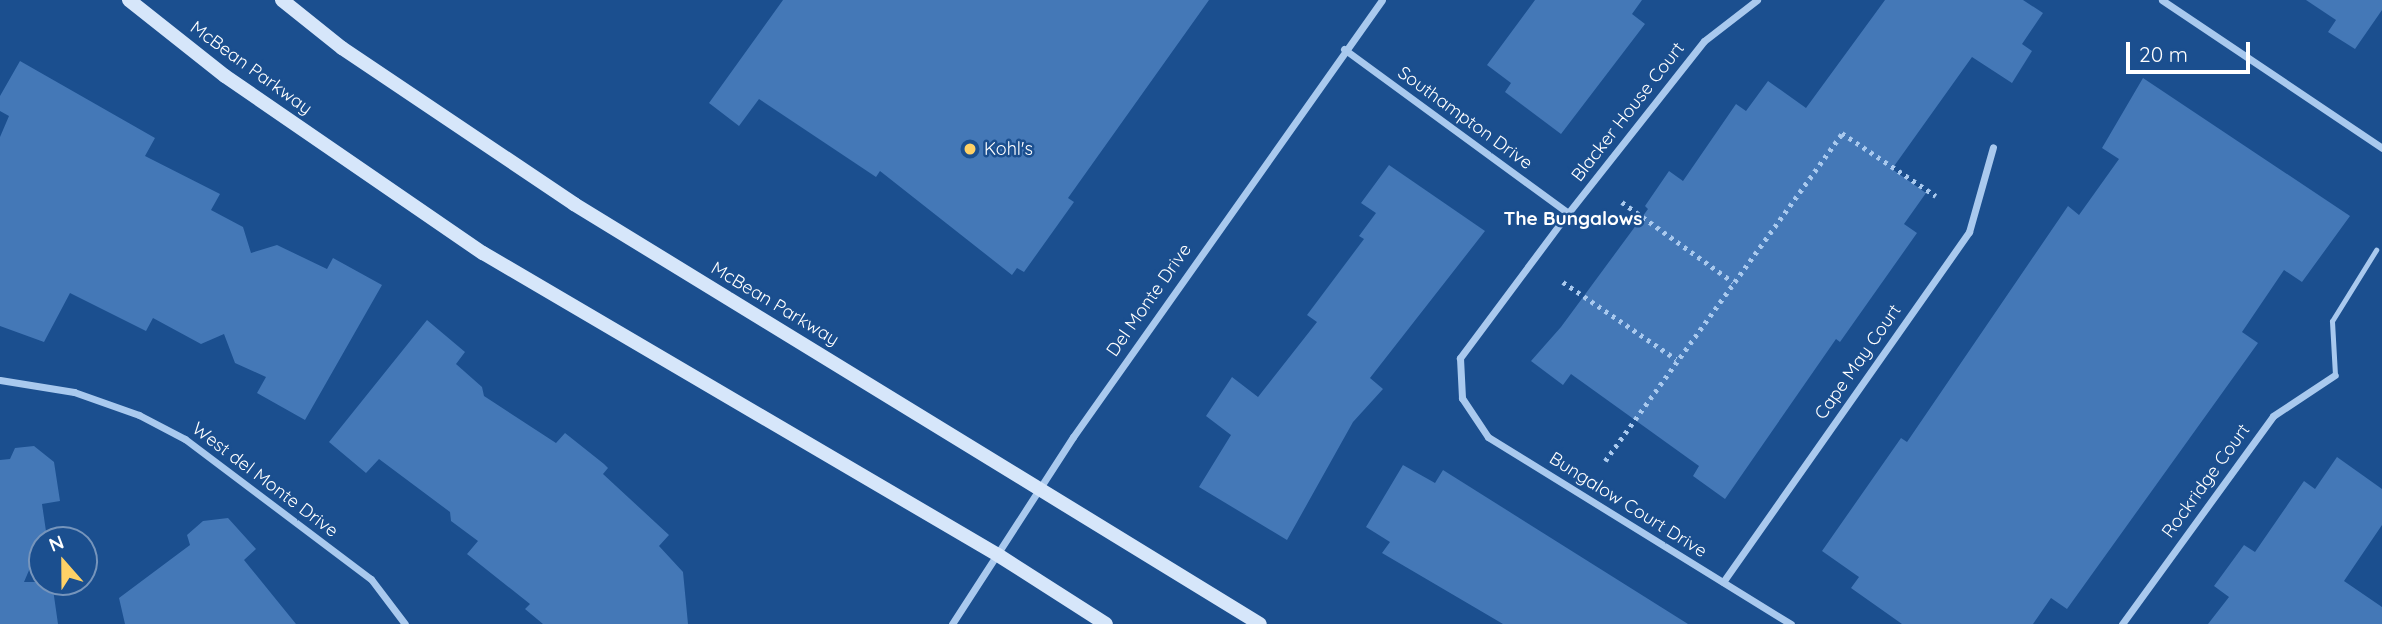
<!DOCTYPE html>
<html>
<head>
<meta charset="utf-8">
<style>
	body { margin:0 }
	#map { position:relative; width:2382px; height:624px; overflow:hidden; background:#1b4f8f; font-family:Quicksand,sans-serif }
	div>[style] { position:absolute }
	.building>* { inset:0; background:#4478b7 }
	.path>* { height:4.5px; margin-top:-2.25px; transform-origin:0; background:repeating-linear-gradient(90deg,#a9c9ee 0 3.5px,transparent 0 8.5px) }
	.lane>* { height:5px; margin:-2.5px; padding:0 2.5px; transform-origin:2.5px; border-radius:2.5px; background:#a9c9ee }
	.street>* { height:7px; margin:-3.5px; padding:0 3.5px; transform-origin:3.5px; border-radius:3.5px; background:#a9c9ee }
	.secondary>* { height:14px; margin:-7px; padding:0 7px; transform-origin:7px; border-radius:7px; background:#d6e6fa }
	.dots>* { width:19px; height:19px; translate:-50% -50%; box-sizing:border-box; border:4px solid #1b4f8f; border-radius:50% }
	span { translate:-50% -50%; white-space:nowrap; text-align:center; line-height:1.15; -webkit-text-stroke:5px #1b4f8f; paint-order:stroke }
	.street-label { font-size:18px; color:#fff }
	.poi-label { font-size:18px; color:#fff }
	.left { translate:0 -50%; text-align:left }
	.neighbourhood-label { font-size:19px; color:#fff; font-weight:700 }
	.north { position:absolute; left:28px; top:526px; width:70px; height:70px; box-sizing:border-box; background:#1b4f8f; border:2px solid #7695bc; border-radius:50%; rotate:339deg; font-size:19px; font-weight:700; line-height:28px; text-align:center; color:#fff }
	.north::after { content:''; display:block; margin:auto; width:24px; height:32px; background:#ffd166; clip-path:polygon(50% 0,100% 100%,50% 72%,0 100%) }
	.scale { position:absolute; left:2126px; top:42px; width:124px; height:32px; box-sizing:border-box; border:4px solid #fff; border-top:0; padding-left:9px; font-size:21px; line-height:24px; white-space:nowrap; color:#fff; -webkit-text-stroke:5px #1b4f8f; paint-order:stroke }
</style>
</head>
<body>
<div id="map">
	<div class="building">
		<div style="clip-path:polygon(783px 0,1209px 0,1068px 198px,1074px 202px,1024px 272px,1017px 268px,1012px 275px,880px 171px,876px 177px,759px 99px,739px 126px,709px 103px)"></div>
		<div style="clip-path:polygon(1535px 0,1642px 0,1632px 14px,1645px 24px,1561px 134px,1505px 92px,1511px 83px,1487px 65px)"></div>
		<div style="clip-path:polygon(1885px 0,2023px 0,2043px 13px,2022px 44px,2032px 51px,2012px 83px,1972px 57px,1892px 169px,1926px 193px,1904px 224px,1917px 233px,1840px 342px,1836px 339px,1725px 499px,1693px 476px,1699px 466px,1571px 374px,1563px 385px,1531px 361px,1561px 327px,1648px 209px,1645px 206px,1669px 171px,1683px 181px,1736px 104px,1746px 111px,1768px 81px,1806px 108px)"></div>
		<div style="clip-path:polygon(2306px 0,2382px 0,2382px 10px,2355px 49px,2328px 32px,2336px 20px)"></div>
		<div style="clip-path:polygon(20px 61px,155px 138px,145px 156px,220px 194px,211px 210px,243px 227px,251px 253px,277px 245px,327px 269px,333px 258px,382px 285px,305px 420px,257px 393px,266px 377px,235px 363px,224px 334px,201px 344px,153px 318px,146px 331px,70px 293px,44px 342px,0 326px,0 137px,9px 116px,0 111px,0 96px)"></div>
		<div style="clip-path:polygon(2143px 78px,2350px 216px,2302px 282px,2284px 270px,2242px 332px,2258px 343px,2067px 609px,2051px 598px,2033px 624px,1902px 624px,1851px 588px,1859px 577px,1822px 551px,1901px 438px,1907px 442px,2068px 206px,2079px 215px,2119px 159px,2102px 148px)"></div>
		<div style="clip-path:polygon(1389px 165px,1485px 231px,1370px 378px,1383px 389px,1353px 422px,1287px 540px,1199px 487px,1231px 435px,1206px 416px,1232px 377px,1258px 397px,1317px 322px,1307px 315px,1364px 239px,1359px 236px,1376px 213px,1361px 203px)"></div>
		<div style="clip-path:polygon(427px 320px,465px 352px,456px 364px,482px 387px,484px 396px,556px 443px,565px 433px,604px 464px,608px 468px,603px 474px,669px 535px,659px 546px,683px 572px,688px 624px,543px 624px,525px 609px,530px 604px,467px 554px,478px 541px,451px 521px,450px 512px,379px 459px,366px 473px,329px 442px)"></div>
		<div style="clip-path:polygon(34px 446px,54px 462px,60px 501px,42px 504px,47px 538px,42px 540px,24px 582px,52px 582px,58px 624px,0 624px,0 460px,10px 459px,15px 448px)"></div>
		<div style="clip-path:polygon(2337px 457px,2382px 489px,2382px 525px,2344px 581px,2382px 607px,2382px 624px,2208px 624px,2229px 597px,2214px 586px,2244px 545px,2255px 552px,2304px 481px,2315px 489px)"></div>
		<div style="clip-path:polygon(1403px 465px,1435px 483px,1443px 470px,1688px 624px,1503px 624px,1382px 553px,1390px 542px,1366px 527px)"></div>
		<div style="clip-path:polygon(228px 518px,256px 549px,244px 560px,296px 624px,125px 624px,119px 598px,190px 545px,187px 535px,203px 521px)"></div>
	</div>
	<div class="path">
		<div style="left:1622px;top:202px;width:137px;rotate:35.8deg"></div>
		<div style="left:1563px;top:282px;width:137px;rotate:34.3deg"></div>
		<div style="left:1605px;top:461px;width:405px;rotate:-54.1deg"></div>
		<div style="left:1842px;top:133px;width:113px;rotate:33.8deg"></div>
	</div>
	<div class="lane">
		<div style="left:2335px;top:375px;width:54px;rotate:-93.2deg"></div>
		<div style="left:2332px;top:321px;width:84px;rotate:-58.2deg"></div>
	</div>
	<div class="street">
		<div style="left:1757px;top:0;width:67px;rotate:142.3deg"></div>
		<div style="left:1704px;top:41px;width:219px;rotate:128.3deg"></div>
		<div style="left:1568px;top:213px;width:181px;rotate:126.7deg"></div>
		<div style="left:1460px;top:358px;width:40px;rotate:87.1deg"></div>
		<div style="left:1462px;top:398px;width:47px;rotate:56.3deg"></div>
		<div style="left:1488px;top:437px;width:356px;rotate:31.7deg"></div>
		<div style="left:2162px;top:0;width:265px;rotate:33.9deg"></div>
		<div style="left:1344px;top:49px;width:278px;rotate:36.2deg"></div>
		<div style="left:0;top:380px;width:75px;rotate:9.2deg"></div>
		<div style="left:74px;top:392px;width:69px;rotate:19.5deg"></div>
		<div style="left:139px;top:415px;width:52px;rotate:27.6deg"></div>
		<div style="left:185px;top:439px;width:233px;rotate:37deg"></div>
		<div style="left:371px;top:579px;width:56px;rotate:52.9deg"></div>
		<div style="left:1723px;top:582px;width:428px;rotate:-54.9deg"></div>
		<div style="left:1969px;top:232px;width:88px;rotate:-74.2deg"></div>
		<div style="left:952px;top:624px;width:223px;rotate:-57.1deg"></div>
		<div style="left:1073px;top:437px;width:535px;rotate:-54.74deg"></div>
		<div style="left:2122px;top:624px;width:257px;rotate:-54deg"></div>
		<div style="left:2273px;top:416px;width:74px;rotate:-33.5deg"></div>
	</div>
	<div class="secondary">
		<div style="left:129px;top:0;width:122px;rotate:38.4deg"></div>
		<div style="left:225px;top:76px;width:313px;rotate:34.5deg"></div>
		<div style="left:483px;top:253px;width:597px;rotate:30.39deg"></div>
		<div style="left:998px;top:555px;width:128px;rotate:32.6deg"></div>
		<div style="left:282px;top:0;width:77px;rotate:38.7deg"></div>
		<div style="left:342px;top:48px;width:280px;rotate:33.9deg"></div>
		<div style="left:574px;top:204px;width:804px;rotate:31.48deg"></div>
	</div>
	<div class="dots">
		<div style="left:970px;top:149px;background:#ffd166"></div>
	</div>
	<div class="street-label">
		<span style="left:251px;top:68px;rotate:36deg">McBean Parkway</span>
		<span style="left:1628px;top:112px;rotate:-52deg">Blacker House Court</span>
		<span style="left:1465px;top:118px;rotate:36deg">Southampton Drive</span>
		<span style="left:1149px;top:300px;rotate:-55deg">Del Monte Drive</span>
		<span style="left:775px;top:304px;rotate:31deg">McBean Parkway</span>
		<span style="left:1858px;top:362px;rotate:-55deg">Cape May Court</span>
		<span style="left:265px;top:480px;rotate:37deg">West del Monte Drive</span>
		<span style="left:2206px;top:481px;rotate:-54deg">Rockridge Court</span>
		<span style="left:1628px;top:505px;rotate:32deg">Bungalow Court Drive</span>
	</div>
	<div class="poi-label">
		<span class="left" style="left:984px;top:149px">Kohl's</span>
	</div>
	<div class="neighbourhood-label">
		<span style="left:1573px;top:219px">The Bungalows</span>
	</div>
	<div class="north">N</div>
	<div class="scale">20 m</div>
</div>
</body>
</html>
